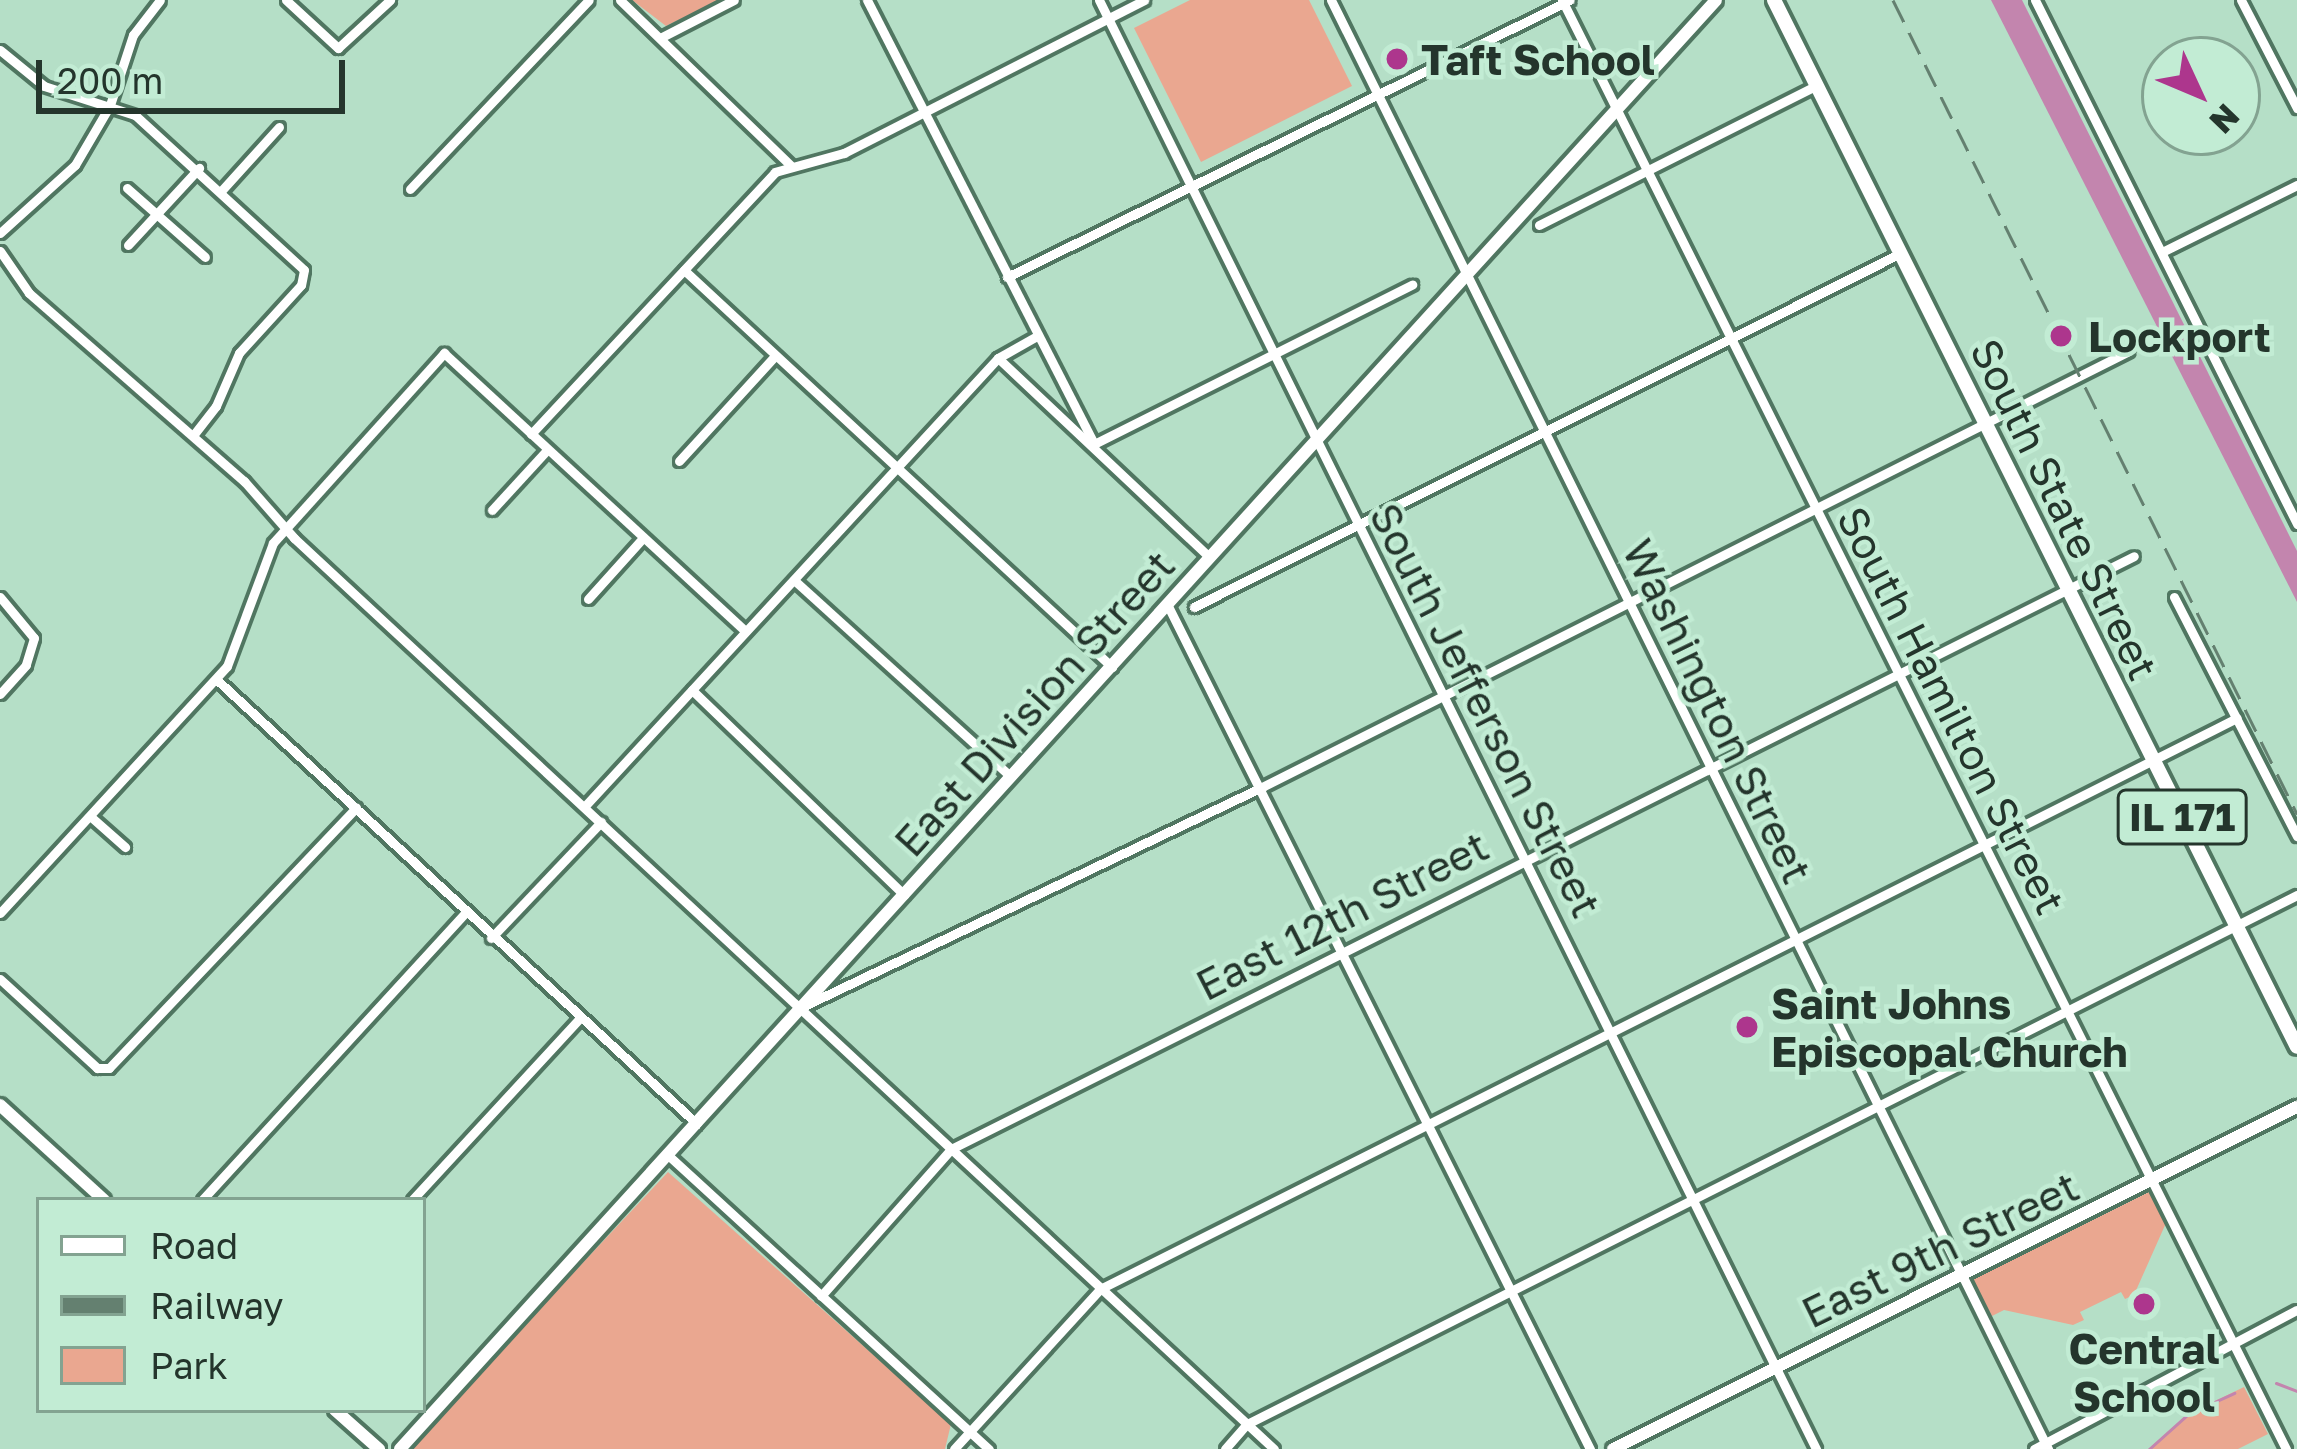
<!DOCTYPE html>
<html>
<head>
<meta charset="utf-8">
<style>
	body { margin:0 }
	#map { position:relative; width:2297px; height:1449px; overflow:hidden; background:#b5dfc7; font-family:"Golos Text",sans-serif }
	div>[style] { position:absolute }
	.green>* { inset:0; background:#eaa790 }
	.water>* { inset:0; background:#c385ae }
	.stream>* { height:3px; margin:-1.5px; padding:0 1.5px; transform-origin:1.5px; border-radius:1.5px; background:#c385ae }
	.roads { filter:drop-shadow(3px 0 #507661) drop-shadow(-3px 0 #507661) drop-shadow(0 3px #507661) drop-shadow(0 -3px #507661) }
	.street>* { height:9px; margin:-4.5px; padding:0 4.5px; transform-origin:4.5px; border-radius:4.5px; background:#fff }
	.secondary>* { height:12px; margin:-6px; padding:0 6px; transform-origin:6px; border-radius:6px; background:#fff }
	.primary>* { height:14px; margin:-7px; padding:0 7px; transform-origin:7px; border-radius:7px; background:#fff }
	.rail>* { height:3px; margin-top:-1.5px; transform-origin:0; background:repeating-linear-gradient(90deg,#648070 0 24px,transparent 0 36px) }
	.dots>* { width:33px; height:33px; translate:-50% -50%; box-sizing:border-box; border:6px solid #c2ecd4; border-radius:50% }
	span { translate:-50% -50%; white-space:nowrap; text-align:center; line-height:1.15; -webkit-text-stroke:9px #c2ecd4; paint-order:stroke }
	.shield-label span { padding:3px 9px; background:#c2ecd4; border:3px solid; border-radius:9px; -webkit-text-stroke-width:0 }
	.shield-label { font-size:39px; color:#24352c; font-weight:700 }
	.poi-label { font-size:42px; color:#24352c; font-weight:700 }
	.left { translate:0 -50%; text-align:left }
	.street-label { font-size:42px; color:#24352c }
	.legend { position:absolute; left:36px; top:1197px; width:390px; height:216px; box-sizing:border-box; background:#c2ecd4; border:3px solid #83a391; margin:0; padding:15px 21px; list-style:none; font-size:36px; color:#24352c }
	.legend li { display:flex; align-items:center; gap:24px; height:60px }
	.legend b { width:60px; border:3px solid #83a391 }
	.north { position:absolute; left:2141px; top:36px; width:120px; height:120px; box-sizing:border-box; background:#c2ecd4; border:3px solid #83a391; border-radius:50%; rotate:134deg; font-size:33px; font-weight:700; line-height:48px; text-align:center; color:#24352c }
	.north::after { content:''; display:block; margin:auto; width:42px; height:54px; background:#ad368d; clip-path:polygon(50% 0,100% 100%,50% 72%,0 100%) }
	.scale { position:absolute; left:36px; top:60px; width:309px; height:54px; box-sizing:border-box; border:6px solid #24352c; border-top:0; padding-left:15px; font-size:36px; line-height:42px; white-space:nowrap; color:#24352c; -webkit-text-stroke:9px #c2ecd4; paint-order:stroke }
</style>
</head>
<body>
<div id="map">
	<div class="green">
		<div style="clip-path:polygon(632px 0,720px 0,666px 26px)"></div>
		<div style="clip-path:polygon(1190px 0,1309px 0,1352px 86px,1201px 162px,1134px 28px)"></div>
		<div style="clip-path:polygon(668px 1172px,951px 1424px,945px 1449px,408px 1449px)"></div>
		<div style="clip-path:polygon(2149px 1192px,2166px 1223px,2134px 1295px,2125px 1299px,2121px 1292px,2080px 1312px,2084px 1320px,2073px 1325px,2004px 1310px,1992px 1316px,1972px 1280px)"></div>
		<div style="clip-path:polygon(2244px 1387px,2268px 1434px,2238px 1449px,2149px 1449px,2188px 1414px)"></div>
	</div>
	<div class="water">
		<div style="clip-path:polygon(1991px 0,2022px 0,2297px 551px,2297px 602px)"></div>
	</div>
	<div class="stream">
		<div style="left:2276px;top:1383px;width:22px;rotate:21deg"></div>
		<div style="left:2149px;top:1449px;width:52px;rotate:-41.9deg"></div>
		<div style="left:2188px;top:1414px;width:51px;rotate:-24.5deg"></div>
	</div>
	<div class="roads">
		<div class="street">
			<div style="left:286px;top:0;width:71px;rotate:42.7deg"></div>
			<div style="left:338px;top:48px;width:71px;rotate:-42.7deg"></div>
			<div style="left:620px;top:0;width:237px;rotate:44.1deg"></div>
			<div style="left:867px;top:0;width:499px;rotate:62.9deg"></div>
			<div style="left:1094px;top:444px;width:356px;rotate:-26.6deg"></div>
			<div style="left:1099px;top:0;width:1617px;rotate:63.67deg"></div>
			<div style="left:1331px;top:0;width:1617px;rotate:63.67deg"></div>
			<div style="left:1562px;top:0;width:1620px;rotate:63.45deg"></div>
			<div style="left:2035px;top:0;width:586px;rotate:63.43deg"></div>
			<div style="left:2241px;top:0;width:122px;rotate:62.6deg"></div>
			<div style="left:660px;top:38px;width:83px;rotate:-27.2deg"></div>
			<div style="left:0;top:50px;width:57px;rotate:39.3deg"></div>
			<div style="left:44px;top:86px;width:96px;rotate:17.7deg"></div>
			<div style="left:135px;top:115px;width:229px;rotate:42.5deg"></div>
			<div style="left:304px;top:270px;width:15px;rotate:101deg"></div>
			<div style="left:301px;top:285px;width:92px;rotate:132.4deg"></div>
			<div style="left:239px;top:353px;width:58px;rotate:113.5deg"></div>
			<div style="left:216px;top:406px;width:37px;rotate:128deg"></div>
			<div style="left:127px;top:188px;width:104px;rotate:41.5deg"></div>
			<div style="left:410px;top:189px;width:260px;rotate:-46.6deg"></div>
			<div style="left:222px;top:190px;width:85px;rotate:-47.9deg"></div>
			<div style="left:1539px;top:225px;width:311px;rotate:-26.7deg"></div>
			<div style="left:0;top:233px;width:101px;rotate:-42.2deg"></div>
			<div style="left:75px;top:165px;width:69px;rotate:-59.7deg"></div>
			<div style="left:110px;top:105px;width:74px;rotate:-71.8deg"></div>
			<div style="left:133px;top:35px;width:44px;rotate:-52.4deg"></div>
			<div style="left:128px;top:245px;width:105px;rotate:-47.3deg"></div>
			<div style="left:0;top:251px;width:51px;rotate:55.4deg"></div>
			<div style="left:29px;top:293px;width:286px;rotate:41.2deg"></div>
			<div style="left:244px;top:481px;width:76px;rotate:48.7deg"></div>
			<div style="left:294px;top:538px;width:1338px;rotate:42.91deg"></div>
			<div style="left:2162px;top:252px;width:151px;rotate:-26.4deg"></div>
			<div style="left:684px;top:270px;width:584px;rotate:42.85deg"></div>
			<div style="left:1007px;top:277px;width:627px;rotate:-26.2deg"></div>
			<div style="left:998px;top:358px;width:291px;rotate:43.3deg"></div>
			<div style="left:531px;top:434px;width:358px;rotate:-47deg"></div>
			<div style="left:775px;top:172px;width:72px;rotate:-15.4deg"></div>
			<div style="left:844px;top:153px;width:337px;rotate:-27deg"></div>
			<div style="left:679px;top:461px;width:142px;rotate:-47.6deg"></div>
			<div style="left:492px;top:510px;width:81px;rotate:-47.5deg"></div>
			<div style="left:794px;top:580px;width:293px;rotate:42.2deg"></div>
			<div style="left:0;top:597px;width:53px;rotate:50.3deg"></div>
			<div style="left:34px;top:638px;width:28px;rotate:107deg"></div>
			<div style="left:26px;top:665px;width:39px;rotate:132deg"></div>
			<div style="left:2174px;top:597px;width:269px;rotate:62.8deg"></div>
			<div style="left:588px;top:599px;width:82px;rotate:-48deg"></div>
			<div style="left:1168px;top:606px;width:943px;rotate:63.41deg"></div>
			<div style="left:1194px;top:607px;width:791px;rotate:-26.6deg"></div>
			<div style="left:216px;top:679px;width:655px;rotate:42.77deg"></div>
			<div style="left:692px;top:690px;width:295px;rotate:44deg"></div>
			<div style="left:584px;top:807px;width:611px;rotate:-47.32deg"></div>
			<div style="left:998px;top:358px;width:45px;rotate:-29.4deg"></div>
			<div style="left:90px;top:816px;width:47px;rotate:41.5deg"></div>
			<div style="left:0;top:913px;width:335px;rotate:-47.4deg"></div>
			<div style="left:227px;top:666px;width:131px;rotate:-69.5deg"></div>
			<div style="left:273px;top:543px;width:256px;rotate:-48deg"></div>
			<div style="left:444px;top:353px;width:410px;rotate:42.7deg"></div>
			<div style="left:491px;top:938px;width:160px;rotate:-46.5deg"></div>
			<div style="left:0;top:979px;width:132px;rotate:42.5deg"></div>
			<div style="left:97px;top:1068px;width:12px"></div>
			<div style="left:109px;top:1068px;width:359px;rotate:-46.5deg"></div>
			<div style="left:802px;top:1007px;width:510px;rotate:-25.56deg"></div>
			<div style="left:1262px;top:787px;width:970px;rotate:-26.7deg"></div>
			<div style="left:669px;top:1156px;width:434px;rotate:42.5deg"></div>
			<div style="left:202px;top:1200px;width:388px;rotate:-47.5deg"></div>
			<div style="left:412px;top:1200px;width:248px;rotate:-47.3deg"></div>
			<div style="left:821px;top:1296px;width:196px;rotate:-48.5deg"></div>
			<div style="left:951px;top:1149px;width:1323px;rotate:-26.62deg"></div>
			<div style="left:954px;top:1449px;width:217px;rotate:-47.6deg"></div>
			<div style="left:1100px;top:1289px;width:1272px;rotate:-26.67deg"></div>
			<div style="left:1225px;top:1449px;width:33px;rotate:-49deg"></div>
			<div style="left:1247px;top:1424px;width:1176px;rotate:-26.74deg"></div>
			<div style="left:2034px;top:1449px;width:297px;rotate:-27.9deg"></div>
		</div>
		<div class="secondary">
			<div style="left:0;top:1105px;width:141px;rotate:42.4deg"></div>
			<div style="left:335px;top:1410px;width:59px;rotate:41.6deg"></div>
			<div style="left:400px;top:1449px;width:1957px;rotate:-47.75deg"></div>
			<div style="left:1613px;top:1449px;width:765px;rotate:-26.57deg"></div>
		</div>
		<div class="primary">
			<div style="left:1774px;top:0;width:1170px;rotate:63.46deg"></div>
		</div>
	</div>
	<div class="rail">
		<div style="left:1893px;top:0;width:909px;rotate:63.6deg"></div>
	</div>
	<div class="dots">
		<div style="left:1397px;top:59px;background:#ad368d"></div>
		<div style="left:2061px;top:336px;background:#ad368d"></div>
		<div style="left:1747px;top:1027px;background:#ad368d"></div>
		<div style="left:2144px;top:1304px;background:#ad368d"></div>
	</div>
	<div class="shield-label">
		<span style="left:2182px;top:817px">IL 171</span>
	</div>
	<div class="poi-label">
		<span class="left" style="left:1421px;top:59px">Taft School</span>
		<span class="left" style="left:2088px;top:336px">Lockport</span>
		<span class="left" style="left:1771px;top:1027px">Saint Johns<br>Episcopal Church</span>
		<span style="left:2144px;top:1372px">Central<br>School</span>
	</div>
	<div class="street-label">
		<span style="left:2065px;top:509px;rotate:64deg">South State Street</span>
		<span style="left:1034px;top:703px;rotate:-48deg">East Division Street</span>
		<span style="left:1486px;top:710px;rotate:63deg">South Jefferson Street</span>
		<span style="left:1952px;top:710px;rotate:63deg">South Hamilton Street</span>
		<span style="left:1718px;top:711px;rotate:64deg">Washington Street</span>
		<span style="left:1342px;top:915px;rotate:-27deg">East 12th Street</span>
		<span style="left:1940px;top:1249px;rotate:-26deg">East 9th Street</span>
	</div>
	<ul class="legend">
	<li><b style="height:15px;background:#fff"></b>Road</li>
	<li><b style="height:15px;background:#648070"></b>Railway</li>
	<li><b style="height:33px;background:#eaa790"></b>Park</li>
	</ul>
	<div class="north">N</div>
	<div class="scale">200 m</div>
</div>
</body>
</html>
